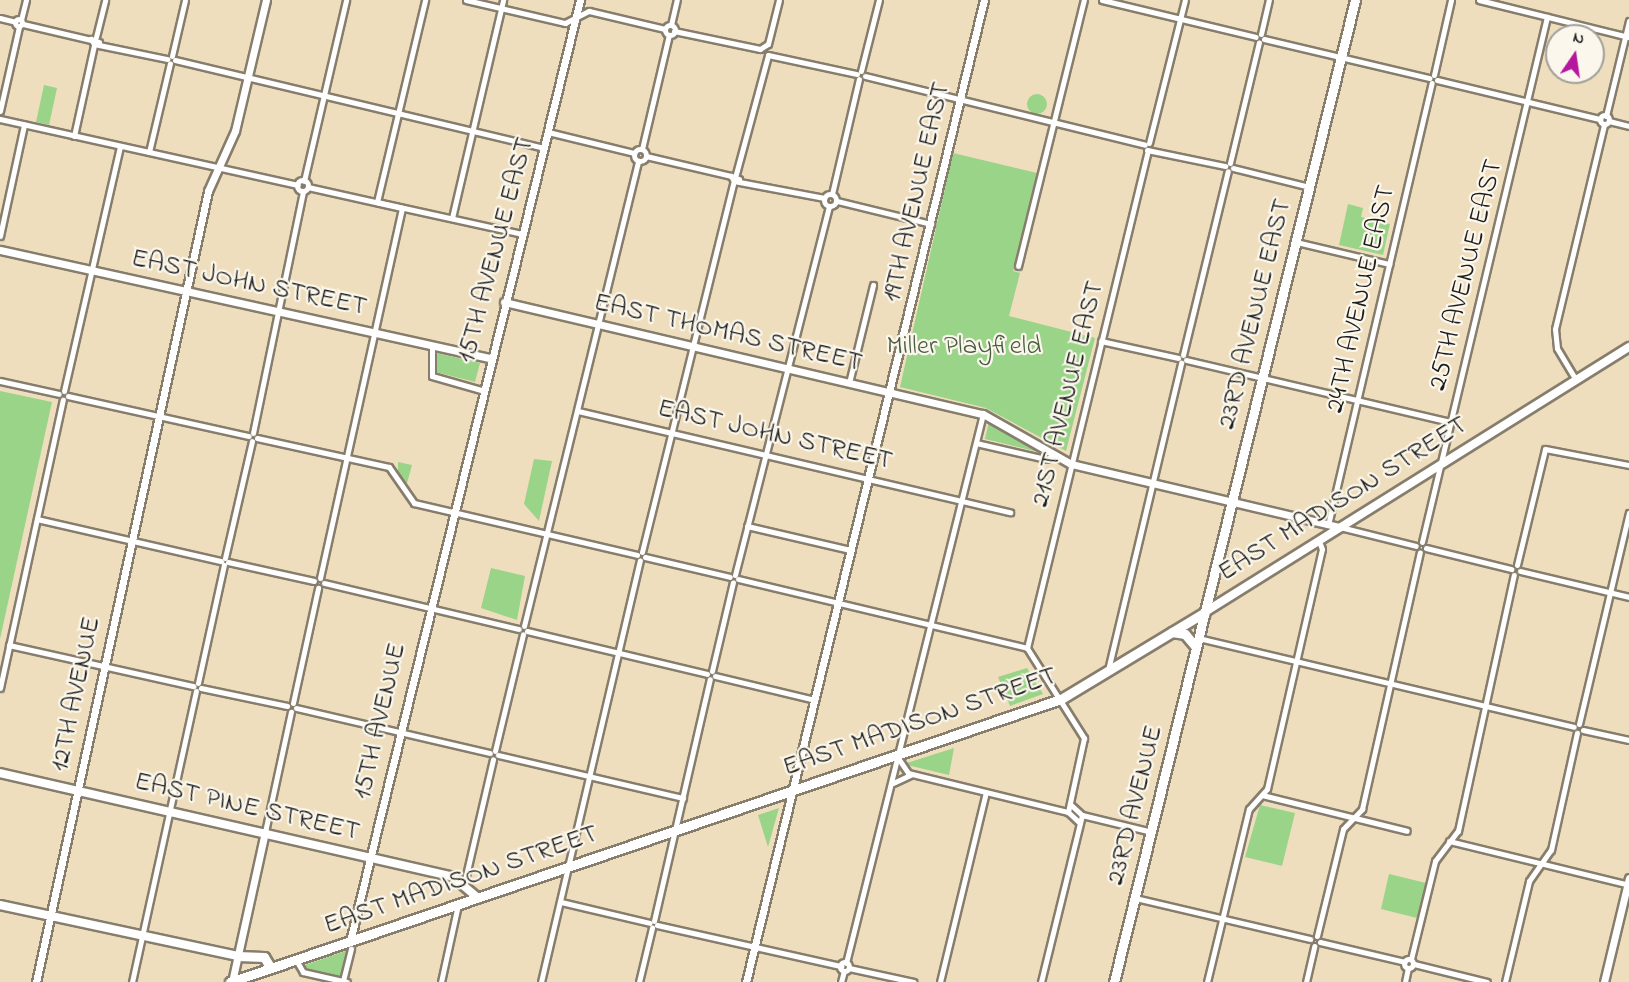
<!DOCTYPE html>
<html>
<head>
<meta charset="utf-8">
<style>
	body { margin:0 }
	#map { position:relative; width:1629px; height:982px; overflow:hidden; background:#efdebd; font-family:"Indie Flower",sans-serif }
	div>[style] { position:absolute }
	.green>* { inset:0; background:#99d488 }
	.round { border-radius:50% }
	.roads { filter:drop-shadow(2px 0 #867d6c) drop-shadow(-2px 0 #867d6c) drop-shadow(0 2px #867d6c) drop-shadow(0 -2px #867d6c) }
	.pedestrian>* { height:4.5px; margin:-2.25px; padding:0 2.25px; transform-origin:2.25px; border-radius:2.25px; background:#fff }
	.minor>* { height:5px; margin:-2.5px; padding:0 2.5px; transform-origin:2.5px; border-radius:2.5px; background:#fff }
	.minor>.ring { margin:-2.5px; padding:0; box-sizing:content-box; background:none; border:5px solid #fff; border-radius:50% }
	.tertiary>* { height:7px; margin:-3.5px; padding:0 3.5px; transform-origin:3.5px; border-radius:3.5px; background:#fff }
	.secondary>* { height:8px; margin:-4px; padding:0 4px; transform-origin:4px; border-radius:4px; background:#fff }
	.primary>* { height:9px; margin:-4.5px; padding:0 4.5px; transform-origin:4.5px; border-radius:4.5px; background:#fff }
	span { translate:-50% -50%; white-space:nowrap; text-align:center; line-height:1.15; -webkit-text-stroke:4.5px #fbf7ec; paint-order:stroke }
	.street-label { font-size:27px; color:#1c1c1c }
	.park-label { font-size:27px; color:#485c42 }
	.north { position:absolute; left:1545px; top:24px; width:60px; height:60px; box-sizing:border-box; background:#fbf7ec; border:2px solid #a29f99; border-radius:50%; rotate:13deg; font-size:16px; font-weight:700; line-height:24px; text-align:center; color:#1c1c1c }
	.north::after { content:''; display:block; margin:auto; width:21px; height:27px; background:#b5179e; clip-path:polygon(50% 0,100% 100%,50% 72%,0 100%) }
</style>
</head>
<body>
<div id="map">
	<div class="green">
		<div style="clip-path:polygon(44px 85px,57px 88px,49px 125px,36px 122px)"></div>
		<div class="round" style="left:1027px;top:94px;width:20px;height:20px"></div>
		<div style="clip-path:polygon(953px 153px,1037px 173px,1013px 271px,1020px 273px,1009px 316px,1095px 338px,1066px 451px,986px 408px,900px 387px)"></div>
		<div style="clip-path:polygon(1348px 204px,1363px 208px,1361px 217px,1390px 224px,1383px 255px,1339px 245px)"></div>
		<div style="clip-path:polygon(436px 353px,480px 363px,475px 382px,436px 372px)"></div>
		<div style="clip-path:polygon(0 391px,52px 402px,0 639px)"></div>
		<div style="clip-path:polygon(989px 421px,1042px 453px,985px 439px)"></div>
		<div style="clip-path:polygon(534px 459px,552px 461px,539px 521px,524px 504px)"></div>
		<div style="clip-path:polygon(398px 462px,412px 465px,406px 487px,398px 471px)"></div>
		<div style="clip-path:polygon(491px 568px,525px 576px,517px 620px,481px 608px)"></div>
		<div style="clip-path:polygon(1027px 668px,1043px 694px,1010px 706px,998px 677px)"></div>
		<div style="clip-path:polygon(954px 748px,949px 775px,907px 765px,907px 763px)"></div>
		<div style="clip-path:polygon(1260px 805px,1295px 813px,1282px 866px,1245px 857px)"></div>
		<div style="clip-path:polygon(779px 808px,768px 847px,758px 815px)"></div>
		<div style="clip-path:polygon(1389px 874px,1426px 883px,1417px 918px,1381px 909px)"></div>
		<div style="clip-path:polygon(351px 949px,343px 981px,294px 969px)"></div>
	</div>
	<div class="roads">
		<div class="pedestrian">
			<div style="left:343px;top:981px;width:33px;rotate:-76deg"></div>
		</div>
		<div class="minor">
			<div style="left:466px;top:0;width:102px;rotate:13.1deg"></div>
			<div style="left:565px;top:23px;width:27px;rotate:-27deg"></div>
			<div style="left:589px;top:11px;width:78px;rotate:13.3deg"></div>
			<div style="left:1102px;top:0;width:158px;rotate:13.5deg"></div>
			<div style="left:1479px;top:0;width:154px;rotate:13.9deg"></div>
			<div style="left:0;top:18px;width:16px;rotate:14deg"></div>
			<div class="ring" style="left:15.5px;top:19.5px;width:2px;height:2px"></div>
			<div style="left:21px;top:20px;width:21px;rotate:-76deg"></div>
			<div style="left:23px;top:24px;width:70px;rotate:13.2deg"></div>
			<div style="left:671px;top:25px;width:26px;rotate:-77deg"></div>
			<div class="ring" style="left:665px;top:25px;width:5px;height:5px"></div>
			<div style="left:674px;top:31px;width:88px;rotate:11.8deg"></div>
			<div style="left:760px;top:49px;width:9px;rotate:-32deg"></div>
			<div style="left:768px;top:44px;width:45px;rotate:-76deg"></div>
			<div style="left:1261px;top:34px;width:35px;rotate:-77deg"></div>
			<div style="left:96px;top:37px;width:38px;rotate:-76deg"></div>
			<div style="left:1264px;top:39px;width:170px;rotate:13.3deg"></div>
			<div style="left:99px;top:42px;width:9px;rotate:-159deg"></div>
			<div style="left:91px;top:39px;width:6px;rotate:59deg"></div>
			<div style="left:94px;top:44px;width:75px;rotate:11.6deg"></div>
			<div style="left:172px;top:56px;width:57px;rotate:-76.9deg"></div>
			<div style="left:175px;top:60px;width:379px;rotate:13.4deg"></div>
			<div style="left:861px;top:71px;width:73px;rotate:-75.8deg"></div>
			<div style="left:1434px;top:75px;width:77px;rotate:-77.2deg"></div>
			<div style="left:865px;top:76px;width:288px;rotate:13.8deg"></div>
			<div style="left:1437px;top:80px;width:168px;rotate:13.5deg"></div>
			<div style="left:0;top:111px;width:86px;rotate:-77.3deg"></div>
			<div class="ring" style="left:1600.5px;top:115.5px;width:4px;height:4px"></div>
			<div style="left:1606px;top:116px;width:98px;rotate:-76.4deg"></div>
			<div style="left:0;top:119px;width:305px;rotate:12.5deg"></div>
			<div style="left:1609px;top:121px;width:21px;rotate:14deg"></div>
			<div style="left:548px;top:132px;width:89px;rotate:13.7deg"></div>
			<div style="left:74px;top:136px;width:93px;rotate:-77.6deg"></div>
			<div style="left:1149px;top:143px;width:147px;rotate:-75.9deg"></div>
			<div class="ring" style="left:634px;top:149px;width:7px;height:7px"></div>
			<div style="left:642px;top:149px;width:117px;rotate:-76.7deg"></div>
			<div style="left:1147px;top:150px;width:80px;rotate:11.6deg"></div>
			<div style="left:149px;top:152px;width:91px;rotate:-76.7deg"></div>
			<div style="left:646px;top:156px;width:87px;rotate:13.2deg"></div>
			<div style="left:1230px;top:163px;width:124px;rotate:-76.5deg"></div>
			<div style="left:1233px;top:168px;width:79px;rotate:13.9deg"></div>
			<div style="left:736px;top:174px;width:123px;rotate:-74.9deg"></div>
			<div style="left:768px;top:55px;width:91px;rotate:12.1deg"></div>
			<div style="left:739px;top:179px;width:9px;rotate:-159deg"></div>
			<div style="left:731px;top:176px;width:6px;rotate:59deg"></div>
			<div style="left:734px;top:181px;width:92px;rotate:10.7deg"></div>
			<div class="ring" style="left:297.5px;top:180.5px;width:6px;height:6px"></div>
			<div style="left:304px;top:181px;width:186px;rotate:-76.9deg"></div>
			<div style="left:308px;top:187px;width:96px;rotate:12.6deg"></div>
			<div class="ring" style="left:824px;top:194px;width:7px;height:7px"></div>
			<div style="left:832px;top:194px;width:118px;rotate:-76.8deg"></div>
			<div style="left:837px;top:201px;width:97px;rotate:13.7deg"></div>
			<div style="left:377px;top:202px;width:208px;rotate:-76.6deg"></div>
			<div style="left:377px;top:202px;width:148px;rotate:12.4deg"></div>
			<div style="left:452px;top:218px;width:224px;rotate:-76.8deg"></div>
			<div style="left:0;top:236px;width:114px;rotate:-77.8deg"></div>
			<div style="left:1296px;top:242px;width:96px;rotate:13.3deg"></div>
			<div style="left:1018px;top:266px;width:274px;rotate:-76.1deg"></div>
			<div style="left:1101px;top:341px;width:79px;rotate:12.4deg"></div>
			<div style="left:432px;top:345px;width:31px;rotate:90deg"></div>
			<div style="left:432px;top:376px;width:51px;rotate:15.9deg"></div>
			<div style="left:1183px;top:355px;width:189px;rotate:-76.3deg"></div>
			<div style="left:1186px;top:360px;width:271px;rotate:13.2deg"></div>
			<div style="left:1576px;top:380px;width:37px;rotate:-121deg"></div>
			<div style="left:1557px;top:348px;width:19px;rotate:-96deg"></div>
			<div style="left:1555px;top:329px;width:210px;rotate:-76.5deg"></div>
			<div style="left:0;top:381px;width:60px;rotate:12.4deg"></div>
			<div style="left:849px;top:383px;width:101px;rotate:-76.2deg"></div>
			<div style="left:64px;top:391px;width:251px;rotate:-77.1deg"></div>
			<div style="left:68px;top:396px;width:185px;rotate:12.5deg"></div>
			<div style="left:578px;top:411px;width:444px;rotate:13.2deg"></div>
			<div style="left:253px;top:433px;width:247px;rotate:-78.3deg"></div>
			<div style="left:257px;top:438px;width:135px;rotate:12.4deg"></div>
			<div style="left:389px;top:467px;width:44px;rotate:55.2deg"></div>
			<div style="left:414px;top:503px;width:229px;rotate:13.1deg"></div>
			<div style="left:976px;top:443px;width:72px;rotate:12.9deg"></div>
			<div style="left:1046px;top:459px;width:11px;rotate:-22deg"></div>
			<div style="left:37px;top:519px;width:189px;rotate:12.9deg"></div>
			<div style="left:1328px;top:525px;width:454px;rotate:-76.8deg"></div>
			<div style="left:747px;top:526px;width:106px;rotate:13.1deg"></div>
			<div style="left:1340px;top:527px;width:78px;rotate:14deg"></div>
			<div style="left:1422px;top:542px;width:540px;rotate:-76.61deg"></div>
			<div style="left:1426px;top:548px;width:88px;rotate:13.9deg"></div>
			<div style="left:642px;top:552px;width:382px;rotate:-76.1deg"></div>
			<div style="left:645px;top:557px;width:87px;rotate:13.2deg"></div>
			<div style="left:225px;top:558px;width:120px;rotate:-77deg"></div>
			<div style="left:228px;top:562px;width:88px;rotate:12.5deg"></div>
			<div style="left:1517px;top:565px;width:119px;rotate:-76.4deg"></div>
			<div style="left:1545px;top:449px;width:86px;rotate:10.8deg"></div>
			<div style="left:1520px;top:571px;width:112px;rotate:13.4deg"></div>
			<div style="left:735px;top:575px;width:380px;rotate:-75.7deg"></div>
			<div style="left:320px;top:578px;width:379px;rotate:-77.5deg"></div>
			<div style="left:738px;top:579px;width:297px;rotate:13.4deg"></div>
			<div style="left:1027px;top:648px;width:107px;rotate:57.7deg"></div>
			<div style="left:1084px;top:738px;width:76px;rotate:102.2deg"></div>
			<div style="left:324px;top:583px;width:200px;rotate:13.3deg"></div>
			<div style="left:524px;top:626px;width:479px;rotate:-76.2deg"></div>
			<div style="left:527px;top:631px;width:185px;rotate:13.4deg"></div>
			<div style="left:1198px;top:638px;width:386px;rotate:13.3deg"></div>
			<div style="left:9px;top:645px;width:189px;rotate:12.6deg"></div>
			<div style="left:1027px;top:648px;width:512px;rotate:-76.34deg"></div>
			<div style="left:1108px;top:670px;width:316px;rotate:-76.6deg"></div>
			<div style="left:712px;top:671px;width:91px;rotate:-76.7deg"></div>
			<div style="left:715px;top:676px;width:103px;rotate:13.5deg"></div>
			<div style="left:198px;top:683px;width:121px;rotate:-77.6deg"></div>
			<div style="left:0;top:688px;width:295px;rotate:-77.7deg"></div>
			<div style="left:201px;top:688px;width:88px;rotate:11.8deg"></div>
			<div style="left:293px;top:703px;width:118px;rotate:-77.7deg"></div>
			<div style="left:296px;top:708px;width:199px;rotate:13.1deg"></div>
			<div style="left:1579px;top:724px;width:217px;rotate:-76.7deg"></div>
			<div style="left:1583px;top:730px;width:47px;rotate:12.3deg"></div>
			<div style="left:495px;top:751px;width:120px;rotate:-76.5deg"></div>
			<div style="left:498px;top:755px;width:190px;rotate:13.1deg"></div>
			<div style="left:898px;top:758px;width:18px;rotate:56deg"></div>
			<div style="left:908px;top:773px;width:165px;rotate:13.7deg"></div>
			<div style="left:1068px;top:812px;width:16px;rotate:43deg"></div>
			<div style="left:893px;top:783px;width:19px;rotate:-25deg"></div>
			<div style="left:1262px;top:795px;width:149px;rotate:13.9deg"></div>
			<div style="left:1070px;top:804px;width:16px;rotate:43deg"></div>
			<div style="left:1082px;top:815px;width:72px;rotate:13.7deg"></div>
			<div style="left:265px;top:832px;width:123px;rotate:-77.8deg"></div>
			<div style="left:1449px;top:841px;width:185px;rotate:13.7deg"></div>
			<div style="left:464px;top:884px;width:128px;rotate:-76.9deg"></div>
			<div style="left:1135px;top:898px;width:180px;rotate:13.2deg"></div>
			<div style="left:561px;top:902px;width:91px;rotate:13.3deg"></div>
			<div style="left:654px;top:921px;width:248px;rotate:-77deg"></div>
			<div style="left:657px;top:925px;width:189px;rotate:12.6deg"></div>
			<div style="left:1317px;top:936px;width:110px;rotate:-76.3deg"></div>
			<div style="left:1343px;top:829px;width:28px;rotate:-46deg"></div>
			<div style="left:1362px;top:809px;width:263px;rotate:-77.3deg"></div>
			<div style="left:1320px;top:942px;width:87px;rotate:13.2deg"></div>
			<div style="left:1411px;top:959px;width:101px;rotate:-76.2deg"></div>
			<div style="left:1435px;top:861px;width:38px;rotate:-53deg"></div>
			<div style="left:1458px;top:831px;width:262px;rotate:-77.7deg"></div>
			<div class="ring" style="left:1404.5px;top:959.5px;width:4px;height:4px"></div>
			<div style="left:296px;top:960px;width:14px;rotate:60deg"></div>
			<div style="left:303px;top:972px;width:45px;rotate:12.8deg"></div>
			<div class="ring" style="left:840.5px;top:962.5px;width:4px;height:4px"></div>
			<div style="left:846px;top:963px;width:566px;rotate:-75.99deg"></div>
			<div style="left:1414px;top:964px;width:75px;rotate:13.9deg"></div>
			<div style="left:849px;top:968px;width:66px;rotate:12.3deg"></div>
			<div style="left:132px;top:982px;width:298px;rotate:-77.6deg"></div>
			<div style="left:441px;top:982px;width:79px;rotate:-77.6deg"></div>
			<div style="left:541px;top:982px;width:433px;rotate:-76.8deg"></div>
			<div style="left:639px;top:982px;width:56px;rotate:-76.5deg"></div>
			<div style="left:841px;top:982px;width:11px;rotate:-75deg"></div>
			<div style="left:940px;top:982px;width:195px;rotate:-76.4deg"></div>
			<div style="left:1041px;top:982px;width:172px;rotate:-76.2deg"></div>
			<div style="left:1207px;top:982px;width:178px;rotate:-76.4deg"></div>
			<div style="left:1249px;top:809px;width:27px;rotate:-48deg"></div>
			<div style="left:1267px;top:789px;width:246px;rotate:-77.1deg"></div>
			<div style="left:1322px;top:549px;width:9px;rotate:-111deg"></div>
			<div style="left:1306px;top:982px;width:37px;rotate:-77deg"></div>
			<div style="left:1405px;top:982px;width:14px;rotate:-78deg"></div>
			<div style="left:1505px;top:982px;width:104px;rotate:-76.6deg"></div>
			<div style="left:1529px;top:881px;width:38px;rotate:-55deg"></div>
			<div style="left:1551px;top:850px;width:120px;rotate:-77.5deg"></div>
		</div>
		<div class="tertiary">
			<div style="left:0;top:250px;width:501px;rotate:12.45deg"></div>
			<div style="left:504px;top:302px;width:492px;rotate:13.2deg"></div>
			<div style="left:983px;top:414px;width:101px;rotate:29.6deg"></div>
			<div style="left:1071px;top:464px;width:276px;rotate:13.2deg"></div>
			<div style="left:350px;top:941px;width:969px;rotate:-76.27deg"></div>
			<div style="left:36px;top:982px;width:809px;rotate:-77.73deg"></div>
			<div style="left:208px;top:191px;width:66px;rotate:-65.8deg"></div>
			<div style="left:235px;top:131px;width:135px;rotate:-76.7deg"></div>
			<div style="left:232px;top:982px;width:154px;rotate:-77.6deg"></div>
			<div style="left:746px;top:982px;width:1010px;rotate:-76.38deg"></div>
			<div style="left:1604px;top:982px;width:107px;rotate:-76.5deg"></div>
		</div>
		<div class="secondary">
			<div style="left:1205px;top:612px;width:500px;rotate:-32.01deg"></div>
			<div style="left:0;top:773px;width:465px;rotate:12.9deg"></div>
			<div style="left:453px;top:877px;width:33px;rotate:40deg"></div>
			<div style="left:0;top:905px;width:242px;rotate:12.1deg"></div>
		</div>
		<div class="primary">
			<div style="left:1172px;top:632px;width:13px;rotate:9deg"></div>
			<div style="left:1185px;top:634px;width:17px;rotate:50deg"></div>
			<div style="left:237px;top:956px;width:27px;rotate:2deg"></div>
			<div style="left:264px;top:957px;width:13px;rotate:58deg"></div>
			<div style="left:230px;top:982px;width:878px;rotate:-18.81deg"></div>
			<div style="left:1061px;top:699px;width:168px;rotate:-31.1deg"></div>
			<div style="left:1114px;top:982px;width:1011px;rotate:-76.21deg"></div>
		</div>
	</div>
	<div class="street-label">
		<span style="left:917px;top:192px;rotate:-77deg">19TH AVENUE EAST</span>
		<span style="left:496px;top:250px;rotate:-75deg">15TH AVENUE EAST</span>
		<span style="left:1466px;top:275px;rotate:-76deg">25TH AVENUE EAST</span>
		<span style="left:249px;top:283px;rotate:12deg">EAST JOHN STREET</span>
		<span style="left:1361px;top:299px;rotate:-77deg">24TH AVENUE EAST</span>
		<span style="left:1255px;top:314px;rotate:-76deg">23RD AVENUE EAST</span>
		<span style="left:728px;top:333px;rotate:13deg">EAST THOMAS STREET</span>
		<span style="left:1068px;top:394px;rotate:-76deg">21ST AVENUE EAST</span>
		<span style="left:775px;top:435px;rotate:13deg">EAST JOHN STREET</span>
		<span style="left:1343px;top:499px;rotate:-32deg">EAST MADISON STREET</span>
		<span style="left:76px;top:694px;rotate:-78deg">12TH AVENUE</span>
		<span style="left:380px;top:721px;rotate:-77deg">15TH AVENUE</span>
		<span style="left:920px;top:722px;rotate:-19deg">EAST MADISON STREET</span>
		<span style="left:1135px;top:805px;rotate:-76deg">23RD AVENUE</span>
		<span style="left:247px;top:807px;rotate:13deg">EAST PINE STREET</span>
		<span style="left:461px;top:880px;rotate:-19deg">EAST MADISON STREET</span>
	</div>
	<div class="park-label">
		<span style="left:964px;top:347px">Miller Playfield</span>
	</div>
	<div class="north">N</div>
</div>
</body>
</html>
